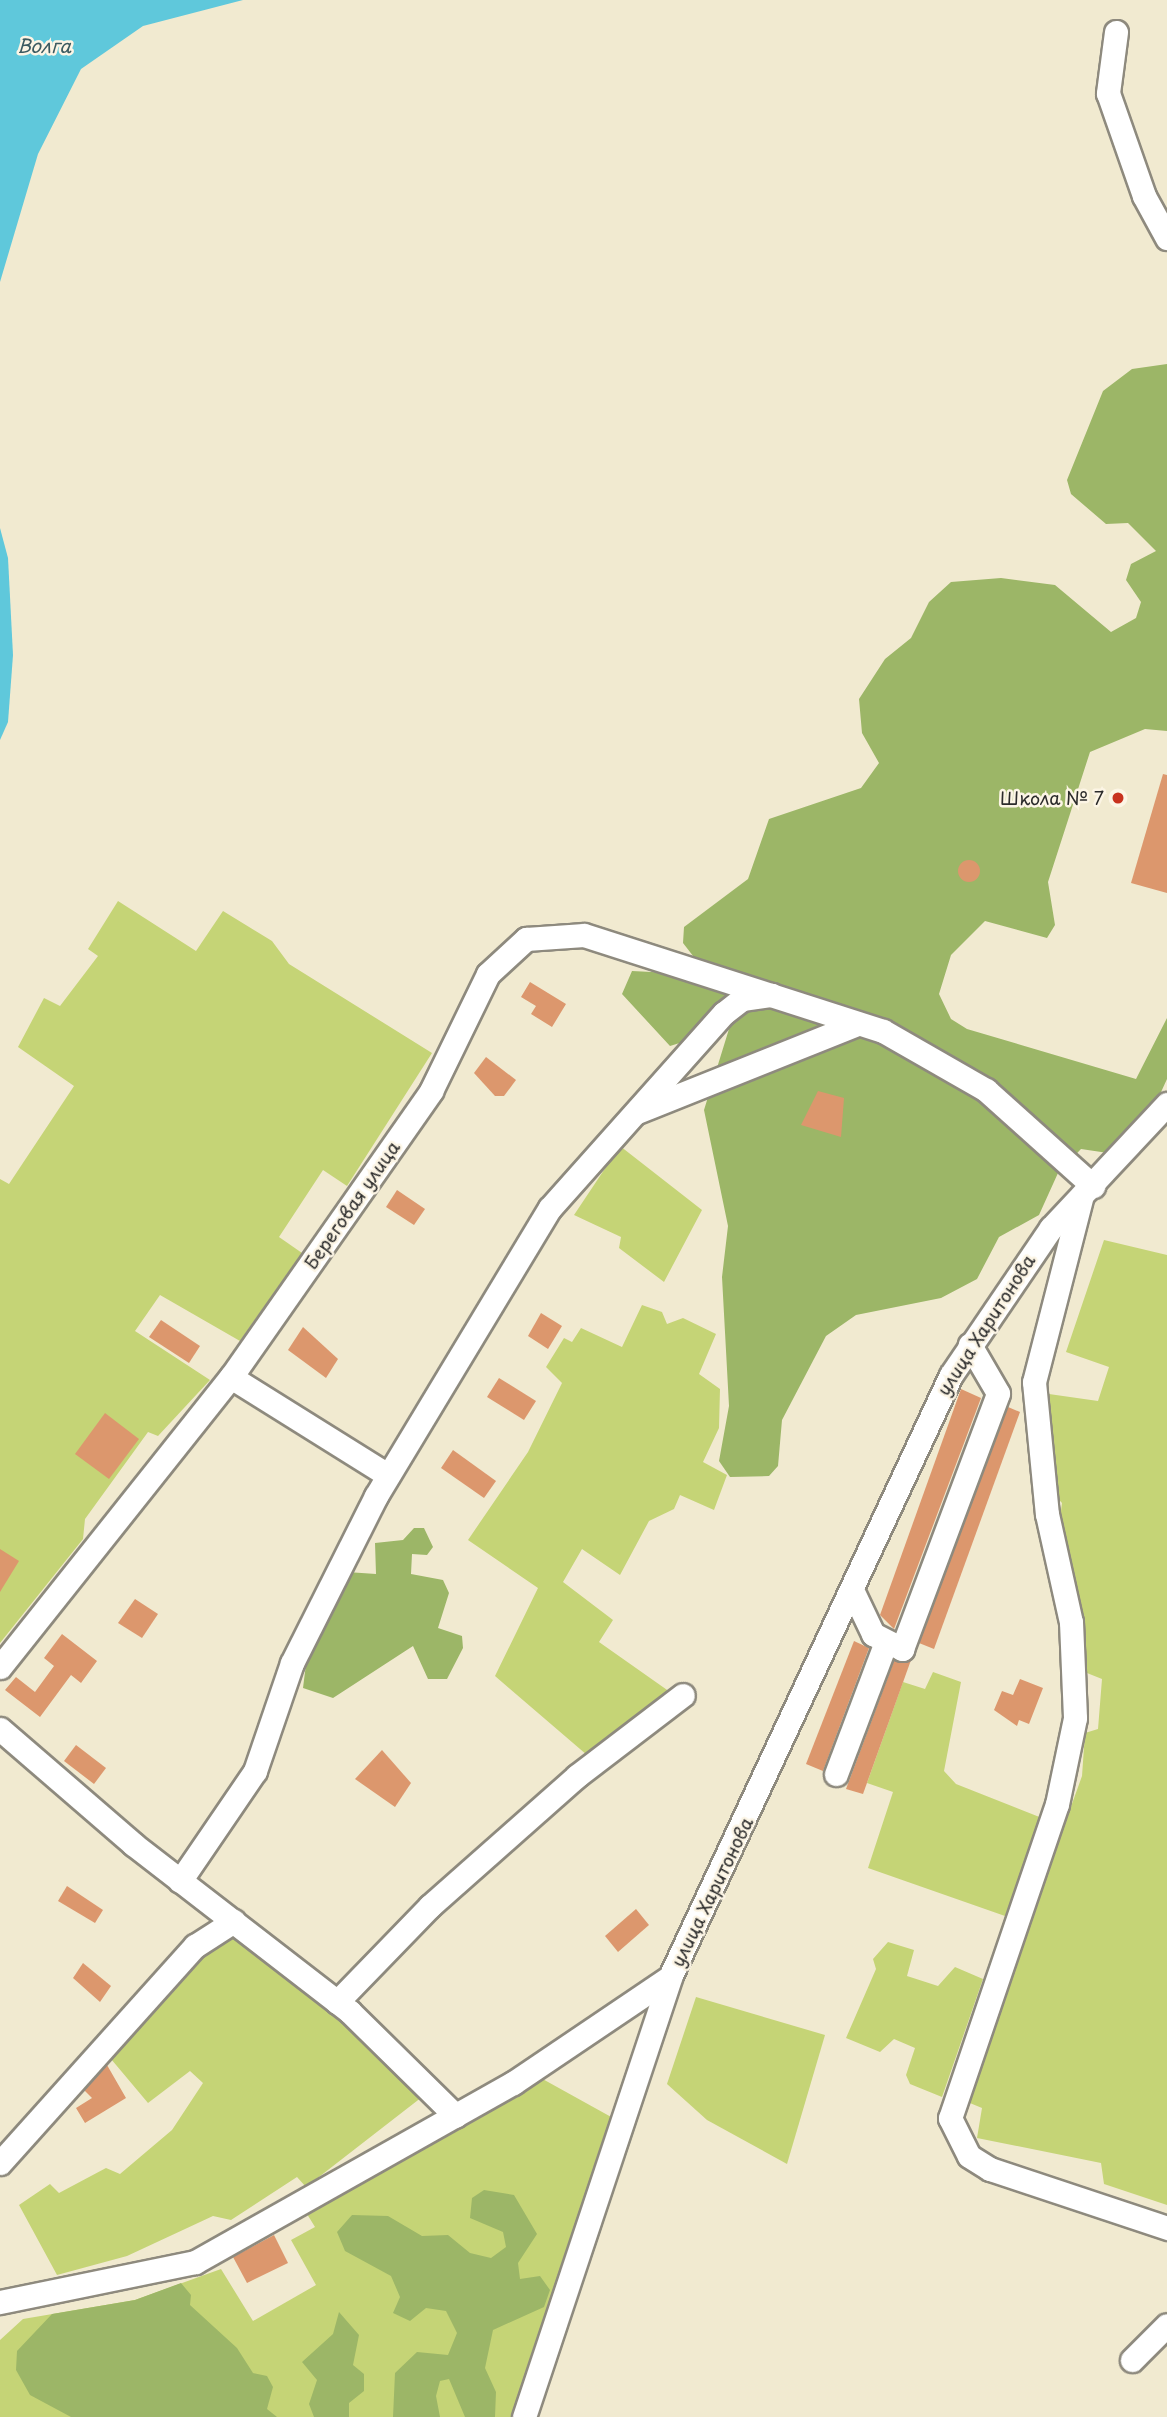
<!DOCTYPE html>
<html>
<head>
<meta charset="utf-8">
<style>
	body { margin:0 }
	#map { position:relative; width:1167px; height:2417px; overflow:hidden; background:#f1ead0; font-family:"Playpen Sans",sans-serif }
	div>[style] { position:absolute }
	.green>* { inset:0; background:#c5d476 }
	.forest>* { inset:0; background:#9cb667 }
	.water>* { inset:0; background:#5fc8db }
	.building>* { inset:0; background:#dc976d }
	.round { border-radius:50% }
	.roads { filter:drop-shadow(2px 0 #8e8a7e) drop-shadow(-2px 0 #8e8a7e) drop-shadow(0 2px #8e8a7e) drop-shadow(0 -2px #8e8a7e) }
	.minor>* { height:23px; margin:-11.5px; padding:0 11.5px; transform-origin:11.5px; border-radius:11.5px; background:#fff }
	.dots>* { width:19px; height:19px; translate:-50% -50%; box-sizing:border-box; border:4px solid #fcf5e5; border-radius:50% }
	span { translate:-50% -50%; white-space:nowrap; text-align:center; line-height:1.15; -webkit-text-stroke:5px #fcf5e5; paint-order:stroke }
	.poi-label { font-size:18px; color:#2b2b2b }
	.right { translate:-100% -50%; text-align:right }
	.street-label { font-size:18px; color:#2b2b2b }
	.water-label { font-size:19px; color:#3b5a60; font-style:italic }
</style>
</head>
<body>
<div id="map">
	<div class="green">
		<div style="clip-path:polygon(118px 901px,196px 951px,223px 911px,272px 941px,289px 964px,432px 1053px,347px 1186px,323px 1170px,279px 1237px,302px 1253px,240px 1341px,160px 1295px,135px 1331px,210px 1380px,158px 1436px,148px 1432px,85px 1519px,83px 1539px,0 1643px,0 1179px,9px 1184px,74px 1086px,18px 1047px,44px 998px,60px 1006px,98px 956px,88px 949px)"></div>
		<div style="clip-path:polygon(620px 1146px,702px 1210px,664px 1282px,619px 1248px,621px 1237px,574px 1215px)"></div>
		<div style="clip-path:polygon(1104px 1240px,1167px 1255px,1167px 2205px,1104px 2184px,1101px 2163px,977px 2138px,982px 2108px,965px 2101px,1082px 1776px,1085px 1733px,1098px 1729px,1102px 1679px,1087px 1673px,1084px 1628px,1059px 1527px,1062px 1503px,1050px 1490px,1045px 1416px,1049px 1394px,1098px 1401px,1109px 1367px,1066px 1352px)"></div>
		<div style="clip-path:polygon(642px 1305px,662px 1312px,667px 1324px,683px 1318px,716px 1334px,699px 1374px,720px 1389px,719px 1428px,703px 1462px,727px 1475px,714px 1510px,680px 1495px,674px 1509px,649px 1521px,620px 1575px,582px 1549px,563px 1582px,613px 1620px,599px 1642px,670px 1692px,587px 1755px,495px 1676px,538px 1588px,468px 1540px,528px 1452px,562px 1383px,546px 1367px,564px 1338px,572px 1342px,581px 1328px,622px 1347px)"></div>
		<div style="clip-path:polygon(933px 1672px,961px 1682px,944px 1771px,956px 1784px,1042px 1818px,1005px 1916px,868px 1868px,893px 1792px,867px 1783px,903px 1682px,925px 1689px)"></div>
		<div style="clip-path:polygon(232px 1932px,334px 2008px,422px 2097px,306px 2187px,297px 2177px,231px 2220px,213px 2216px,127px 2256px,57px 2275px,19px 2205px,50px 2184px,59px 2193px,106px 2168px,120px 2174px,172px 2130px,203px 2083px,190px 2071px,148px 2103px,106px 2053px,186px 1965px)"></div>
		<div style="clip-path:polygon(888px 1942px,914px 1950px,907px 1976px,938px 1986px,955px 1967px,983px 1979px,942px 2097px,910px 2084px,906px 2075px,915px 2048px,894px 2039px,880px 2052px,846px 2038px,876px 1969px,873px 1959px)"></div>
		<div style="clip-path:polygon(696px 1997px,825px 2035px,787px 2164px,707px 2120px,667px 2084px)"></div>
		<div style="clip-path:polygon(539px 2077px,613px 2118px,517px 2417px,0 2417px,0 2340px,23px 2319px,135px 2300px,221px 2269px,253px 2321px,316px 2285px,291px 2240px,315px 2227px,307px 2214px)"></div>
	</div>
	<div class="forest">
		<div style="clip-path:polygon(1167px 364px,1167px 731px,1145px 729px,1090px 752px,1048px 882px,1055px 925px,1047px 938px,985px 921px,951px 955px,939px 994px,951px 1019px,967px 1029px,1136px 1079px,1167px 1018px,1167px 1079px,1156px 1103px,1108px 1153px,1081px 1149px,1058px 1173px,1039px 1215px,999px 1237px,977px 1279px,941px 1298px,856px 1315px,826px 1336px,782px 1420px,778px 1466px,769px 1476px,730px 1477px,719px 1461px,729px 1406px,722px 1277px,728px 1226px,704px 1110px,733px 1016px,702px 1036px,670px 1046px,622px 994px,632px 971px,671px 973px,697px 961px,683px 943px,684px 927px,748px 879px,769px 819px,861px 788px,879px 763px,862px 733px,859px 699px,885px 659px,911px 638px,929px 602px,951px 582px,1001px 578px,1055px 585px,1111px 632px,1136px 618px,1141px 602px,1126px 580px,1131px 564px,1156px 551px,1128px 523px,1106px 524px,1071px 494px,1067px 480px,1103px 391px,1132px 369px)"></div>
		<div style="clip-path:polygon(414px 1528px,424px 1528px,433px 1547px,427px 1555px,412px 1554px,411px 1574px,443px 1580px,449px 1593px,438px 1628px,462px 1636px,463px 1648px,447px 1679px,428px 1679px,413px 1646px,333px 1698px,303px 1688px,307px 1656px,347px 1572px,376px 1574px,375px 1543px,403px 1540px)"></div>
		<div style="clip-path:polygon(484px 2190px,514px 2195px,537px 2234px,518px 2263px,520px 2279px,540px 2276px,550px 2290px,544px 2307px,493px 2330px,485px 2368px,496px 2392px,495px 2417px,465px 2417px,449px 2379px,440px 2381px,436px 2396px,440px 2417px,393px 2417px,395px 2373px,417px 2352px,448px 2355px,457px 2333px,446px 2311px,426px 2308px,410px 2321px,393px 2313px,400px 2297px,391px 2276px,345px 2251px,337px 2232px,352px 2215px,388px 2216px,422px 2236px,448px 2235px,470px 2253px,491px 2258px,506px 2247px,503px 2232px,470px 2218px,472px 2198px)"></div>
		<div style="clip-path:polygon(181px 2283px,191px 2295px,190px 2305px,237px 2348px,253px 2373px,267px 2376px,273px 2387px,267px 2409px,277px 2417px,71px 2417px,30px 2395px,16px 2370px,17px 2351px,52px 2314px,135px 2300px)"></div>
		<div style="clip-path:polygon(339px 2312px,359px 2335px,353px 2365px,364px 2374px,364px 2391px,349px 2403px,349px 2417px,314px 2417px,309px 2404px,317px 2380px,302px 2362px,333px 2334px)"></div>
	</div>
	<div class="water">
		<div style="clip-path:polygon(0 0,243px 0,143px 26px,81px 69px,38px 154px,0 282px)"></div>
		<div style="clip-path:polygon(0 528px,8px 558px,13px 655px,8px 722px,0 740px)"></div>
	</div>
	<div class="building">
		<div style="clip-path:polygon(1163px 774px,1167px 775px,1167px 893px,1131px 883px)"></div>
		<div class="round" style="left:958px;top:860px;width:22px;height:22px"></div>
		<div style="clip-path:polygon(530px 982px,566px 1004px,552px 1027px,531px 1014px,536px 1006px,521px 997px)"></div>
		<div style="clip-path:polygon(486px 1057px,516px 1080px,504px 1096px,495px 1096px,474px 1073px)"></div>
		<div style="clip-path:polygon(818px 1091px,844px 1098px,841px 1137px,801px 1125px)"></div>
		<div style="clip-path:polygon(397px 1190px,425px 1209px,414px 1225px,386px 1207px)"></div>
		<div style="clip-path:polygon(541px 1313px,562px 1326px,548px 1349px,528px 1336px)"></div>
		<div style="clip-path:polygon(161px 1320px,200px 1346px,189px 1363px,149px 1337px)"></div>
		<div style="clip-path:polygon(303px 1327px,338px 1359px,326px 1378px,288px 1350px)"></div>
		<div style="clip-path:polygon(499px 1378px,536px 1401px,524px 1420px,487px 1397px)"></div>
		<div style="clip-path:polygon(961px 1389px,981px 1398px,894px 1629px,880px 1615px)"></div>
		<div style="clip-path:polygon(1008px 1407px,1020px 1412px,934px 1649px,919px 1643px)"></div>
		<div style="clip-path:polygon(105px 1413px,139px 1439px,109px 1479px,75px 1454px)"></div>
		<div style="clip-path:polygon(453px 1450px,496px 1481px,484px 1498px,441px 1468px)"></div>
		<div style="clip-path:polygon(0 1549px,19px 1561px,0 1592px)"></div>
		<div style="clip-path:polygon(135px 1599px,158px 1614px,142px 1638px,118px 1623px)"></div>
		<div style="clip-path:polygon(62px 1634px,97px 1661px,81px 1683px,71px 1675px,40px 1717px,5px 1690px,16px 1677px,35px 1692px,54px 1666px,44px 1658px)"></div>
		<div style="clip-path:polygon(854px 1641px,869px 1648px,823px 1771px,806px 1764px)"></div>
		<div style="clip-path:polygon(911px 1660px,863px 1794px,846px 1789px,894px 1661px)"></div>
		<div style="clip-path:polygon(1020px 1679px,1043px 1688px,1029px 1724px,1019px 1720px,1017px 1726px,994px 1710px,1002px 1691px,1013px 1695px)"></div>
		<div style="clip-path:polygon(76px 1745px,106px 1768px,94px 1784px,64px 1761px)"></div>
		<div style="clip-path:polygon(382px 1750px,411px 1783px,395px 1807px,355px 1779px)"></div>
		<div style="clip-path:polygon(67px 1886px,103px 1910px,95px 1923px,58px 1901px)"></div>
		<div style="clip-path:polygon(636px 1909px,649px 1925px,618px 1952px,605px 1936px)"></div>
		<div style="clip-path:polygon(83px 1963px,111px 1986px,100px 2002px,73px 1978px)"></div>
		<div style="clip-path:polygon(107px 2065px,126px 2098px,85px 2123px,76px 2108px,92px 2098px,84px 2090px)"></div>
		<div style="clip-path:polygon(274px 2235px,288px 2263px,247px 2283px,233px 2257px)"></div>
	</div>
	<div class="roads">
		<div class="minor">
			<div style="left:1116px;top:32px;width:62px;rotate:97.5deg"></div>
			<div style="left:1108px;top:93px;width:109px;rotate:70.7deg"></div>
			<div style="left:1144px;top:196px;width:48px;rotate:61.3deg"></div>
			<div style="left:637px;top:1112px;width:235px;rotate:-21.8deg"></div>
			<div style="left:1081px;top:1199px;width:189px;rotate:104.4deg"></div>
			<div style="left:1034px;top:1382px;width:133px;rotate:84.4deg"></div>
			<div style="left:1047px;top:1514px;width:111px;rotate:77.5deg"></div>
			<div style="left:1071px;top:1622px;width:96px;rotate:87.6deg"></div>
			<div style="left:1075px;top:1718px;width:88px;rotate:101.8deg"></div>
			<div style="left:1057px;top:1804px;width:332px;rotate:108.8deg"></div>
			<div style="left:950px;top:2118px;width:42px;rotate:63.4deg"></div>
			<div style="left:969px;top:2156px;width:25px;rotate:32deg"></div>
			<div style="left:990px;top:2169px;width:187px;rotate:18.4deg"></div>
			<div style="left:231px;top:1377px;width:185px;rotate:32deg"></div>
			<div style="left:853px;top:1592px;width:47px;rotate:64.5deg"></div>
			<div style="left:873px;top:1634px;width:33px;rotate:27deg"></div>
			<div style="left:902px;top:1649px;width:273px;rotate:-69.4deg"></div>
			<div style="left:998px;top:1393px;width:56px;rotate:-120.3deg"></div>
			<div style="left:0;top:1667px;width:371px;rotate:-51.5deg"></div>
			<div style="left:231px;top:1377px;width:349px;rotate:-55deg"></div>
			<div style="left:431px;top:1091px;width:130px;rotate:-64deg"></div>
			<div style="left:488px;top:974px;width:52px;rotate:-42.6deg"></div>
			<div style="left:526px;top:939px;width:58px;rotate:-3.9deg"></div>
			<div style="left:584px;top:935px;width:314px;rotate:17.8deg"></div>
			<div style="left:883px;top:1031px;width:119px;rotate:29.8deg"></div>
			<div style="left:986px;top:1090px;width:144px;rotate:41.9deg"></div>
			<div style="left:0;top:1729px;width:176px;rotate:40.8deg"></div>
			<div style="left:133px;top:1844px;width:274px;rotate:37.7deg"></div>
			<div style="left:350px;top:2012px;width:148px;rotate:44.5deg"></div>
			<div style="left:836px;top:1774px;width:141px;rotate:-69.3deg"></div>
			<div style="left:180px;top:1881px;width:133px;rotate:-55.7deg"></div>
			<div style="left:255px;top:1771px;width:114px;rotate:-71.1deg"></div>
			<div style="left:292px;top:1663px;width:187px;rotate:-63.3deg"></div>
			<div style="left:376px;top:1496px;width:336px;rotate:-58.9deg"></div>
			<div style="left:550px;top:1208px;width:261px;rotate:-48.3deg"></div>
			<div style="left:724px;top:1013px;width:23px;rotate:-38deg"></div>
			<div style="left:742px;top:999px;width:30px;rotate:-8deg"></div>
			<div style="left:337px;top:2002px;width:134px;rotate:-45.9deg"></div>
			<div style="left:430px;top:1906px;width:196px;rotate:-41.5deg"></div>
			<div style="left:577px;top:1776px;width:133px;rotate:-37.4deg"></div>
			<div style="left:0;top:2163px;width:292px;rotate:-48.1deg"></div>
			<div style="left:195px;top:1946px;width:46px;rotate:-32.7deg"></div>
			<div style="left:0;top:2302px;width:199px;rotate:-11.6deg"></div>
			<div style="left:195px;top:2262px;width:365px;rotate:-29.4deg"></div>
			<div style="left:513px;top:2083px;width:189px;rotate:-34deg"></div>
			<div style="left:670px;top:1977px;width:664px;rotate:-64.98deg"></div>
			<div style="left:951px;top:1375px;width:178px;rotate:-55.8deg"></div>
			<div style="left:1051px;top:1228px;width:170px;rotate:-46.9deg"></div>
			<div style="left:1132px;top:2360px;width:49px;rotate:-45deg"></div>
			<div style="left:524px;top:2417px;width:464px;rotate:-71.6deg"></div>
		</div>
	</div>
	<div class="dots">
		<div style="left:1118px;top:798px;background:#c8321e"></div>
	</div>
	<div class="poi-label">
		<span class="right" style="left:1104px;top:798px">Школа № 7</span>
	</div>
	<div class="street-label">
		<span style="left:352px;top:1205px;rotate:-55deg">Береговая улица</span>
		<span style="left:986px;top:1325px;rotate:-57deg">улица Харитонова</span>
		<span style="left:712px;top:1892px;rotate:-64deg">улица Харитонова</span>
	</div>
	<div class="water-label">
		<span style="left:44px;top:46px">Волга</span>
	</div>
</div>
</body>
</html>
